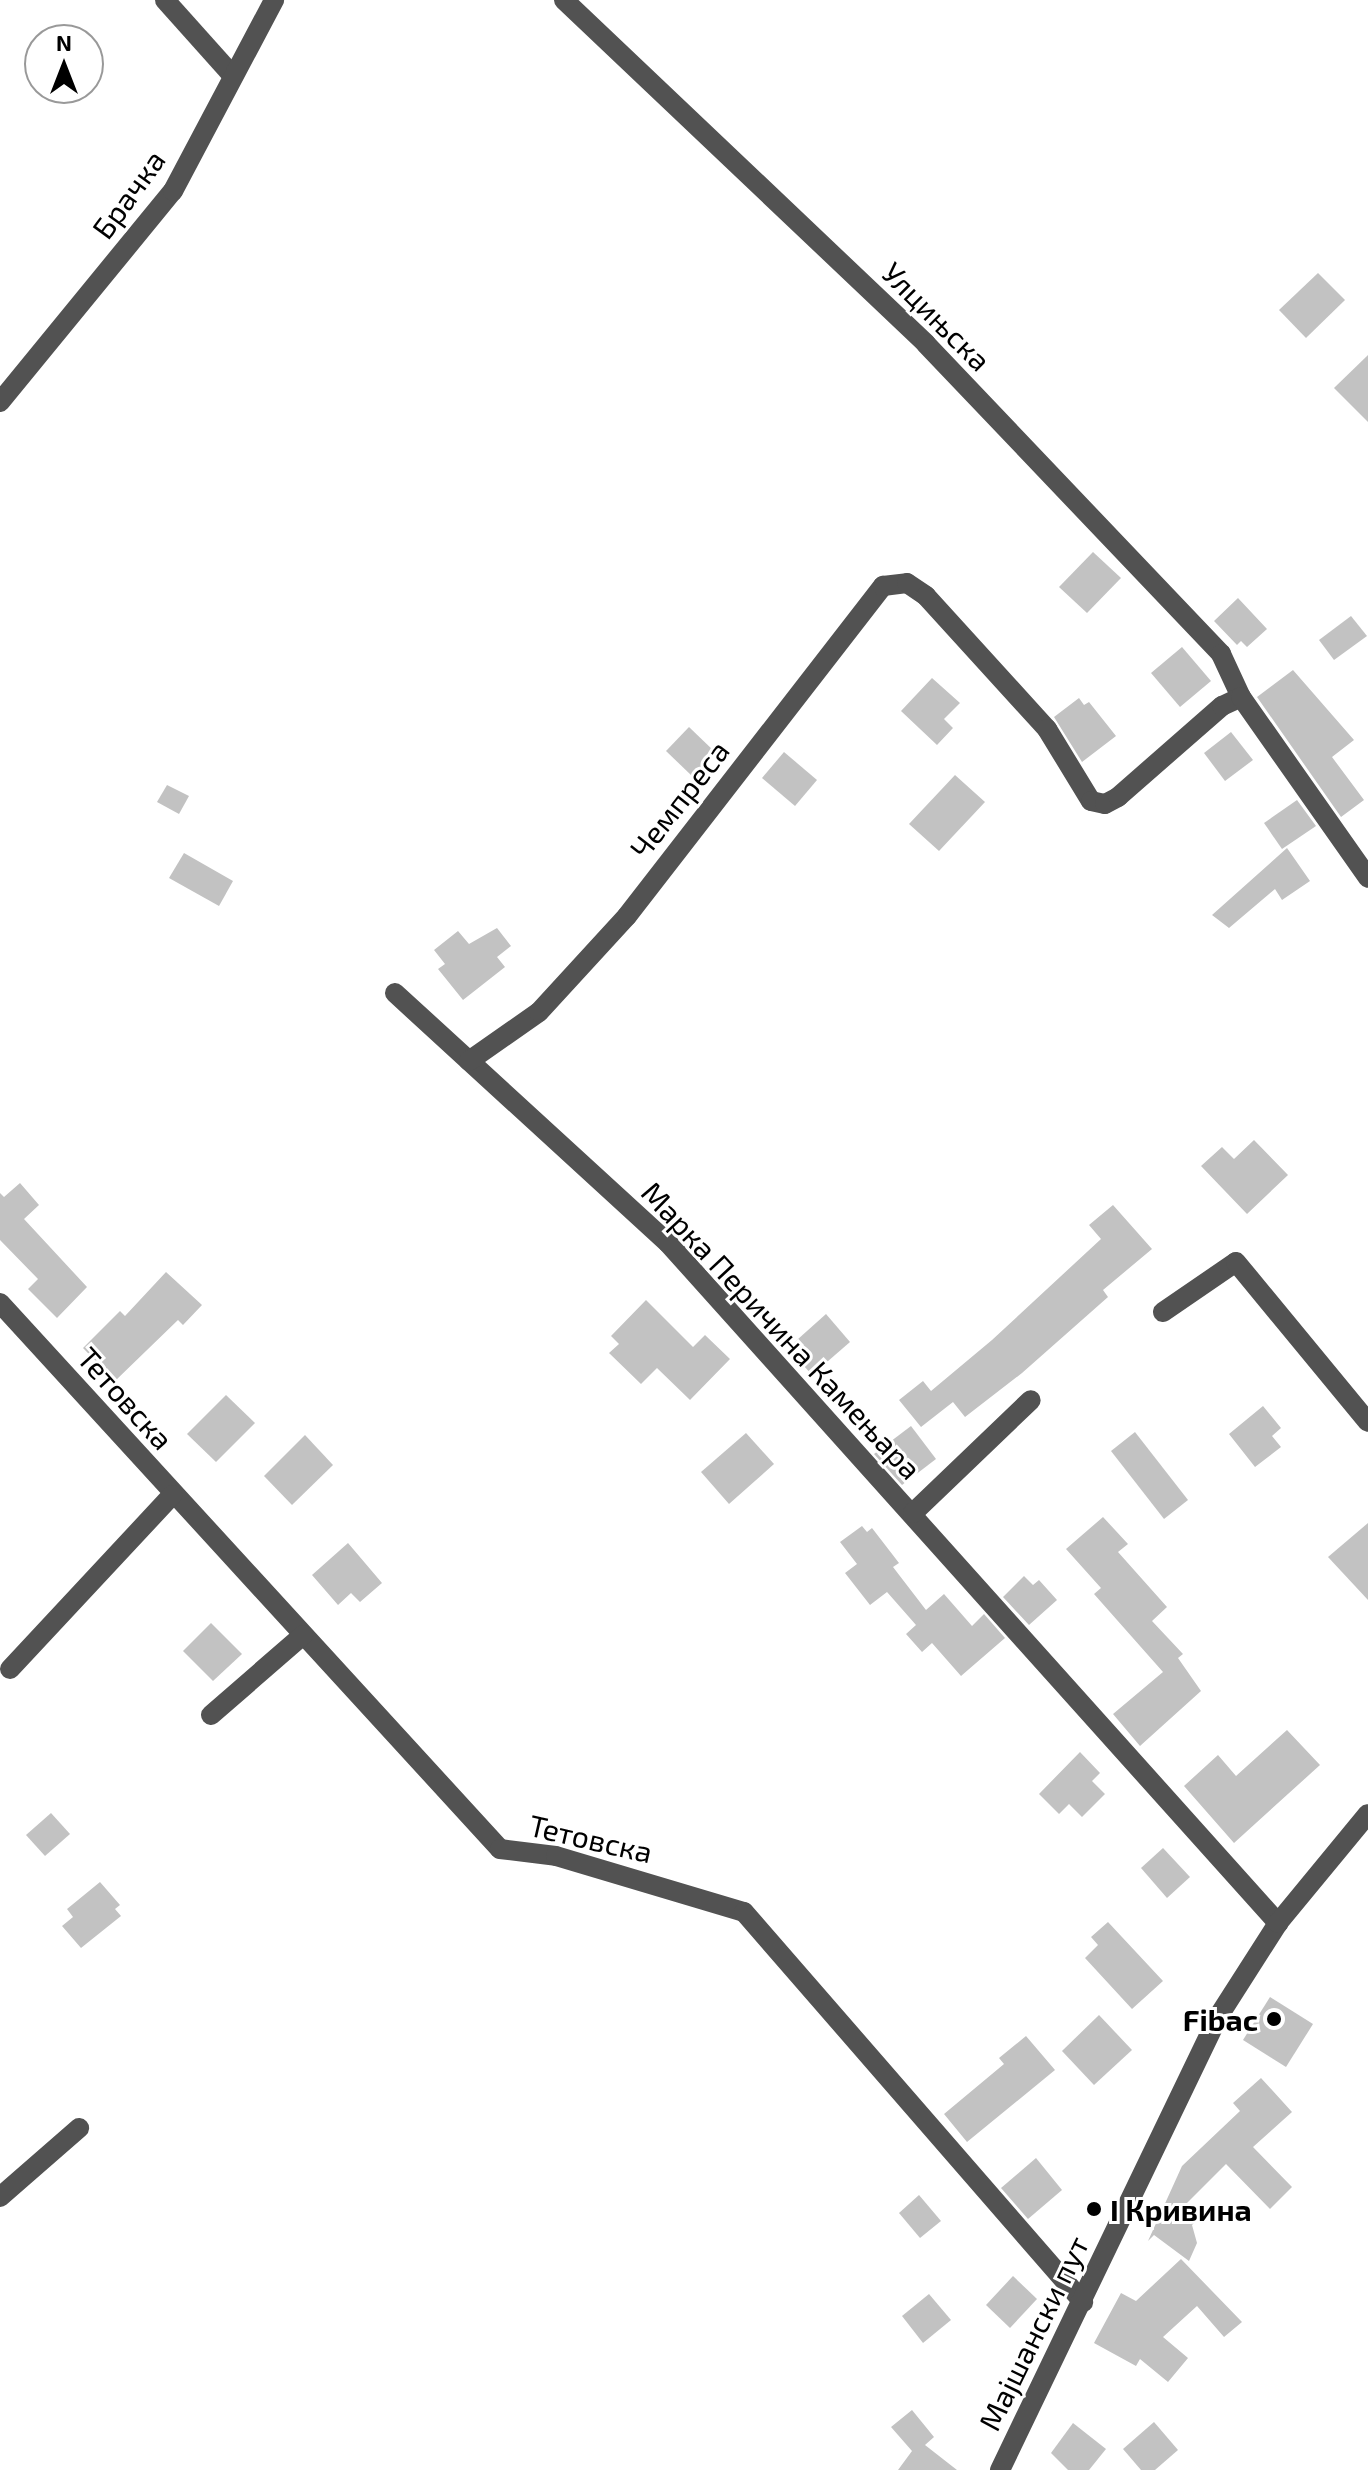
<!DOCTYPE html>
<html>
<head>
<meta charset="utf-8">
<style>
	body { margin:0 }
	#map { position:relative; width:1368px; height:2470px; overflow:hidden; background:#fff; font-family:"Exo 2",sans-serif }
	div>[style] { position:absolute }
	.building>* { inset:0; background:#c2c2c2 }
	.minor>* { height:20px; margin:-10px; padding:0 10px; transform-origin:10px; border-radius:10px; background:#525252 }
	.dots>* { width:22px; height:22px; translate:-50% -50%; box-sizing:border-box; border:4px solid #fff; border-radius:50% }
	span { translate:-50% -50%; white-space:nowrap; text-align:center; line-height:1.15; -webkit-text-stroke:6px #fff; paint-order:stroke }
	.street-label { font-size:30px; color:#000 }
	.poi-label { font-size:30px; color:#000; font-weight:700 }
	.right { translate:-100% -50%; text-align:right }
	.left { translate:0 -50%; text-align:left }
	.north { position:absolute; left:24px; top:24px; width:80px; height:80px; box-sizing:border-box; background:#fff; border:2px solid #999; border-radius:50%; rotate:0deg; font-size:22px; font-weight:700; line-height:32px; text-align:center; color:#000 }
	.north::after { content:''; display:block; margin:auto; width:28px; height:36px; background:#000; clip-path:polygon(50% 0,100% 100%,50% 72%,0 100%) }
</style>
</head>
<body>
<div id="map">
	<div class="building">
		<div style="clip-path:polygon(1318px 273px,1345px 300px,1306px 338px,1279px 310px)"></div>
		<div style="clip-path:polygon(1368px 355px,1368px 422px,1334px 388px)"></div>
		<div style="clip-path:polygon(1093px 552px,1121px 578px,1087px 613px,1059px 587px)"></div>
		<div style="clip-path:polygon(1238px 598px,1267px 629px,1247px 647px,1241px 641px,1237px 645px,1214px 621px)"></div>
		<div style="clip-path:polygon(1351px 616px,1367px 636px,1334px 660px,1319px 640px)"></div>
		<div style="clip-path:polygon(1182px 647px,1211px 681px,1180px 707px,1151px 673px)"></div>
		<div style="clip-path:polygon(1293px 670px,1354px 740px,1332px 757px,1364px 800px,1341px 817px,1257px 697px)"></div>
		<div style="clip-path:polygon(932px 678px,960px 703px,944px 719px,953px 728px,937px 745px,901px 711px)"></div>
		<div style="clip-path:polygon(1079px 698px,1084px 705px,1089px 702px,1116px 736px,1082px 762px,1054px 717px)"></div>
		<div style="clip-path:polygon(689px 727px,715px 752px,692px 776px,666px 751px)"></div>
		<div style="clip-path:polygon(1231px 732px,1253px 760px,1225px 781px,1204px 753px)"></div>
		<div style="clip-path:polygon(784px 752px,817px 780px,795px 806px,762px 778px)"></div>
		<div style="clip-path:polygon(955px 775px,985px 802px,939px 851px,909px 824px)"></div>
		<div style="clip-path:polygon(167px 785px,189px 796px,179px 814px,157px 802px)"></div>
		<div style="clip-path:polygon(1297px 800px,1316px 826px,1282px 849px,1264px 823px)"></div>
		<div style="clip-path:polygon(1287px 848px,1310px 881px,1282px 900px,1275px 889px,1229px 928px,1212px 915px)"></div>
		<div style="clip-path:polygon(184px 853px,233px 881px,219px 906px,169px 878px)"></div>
		<div style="clip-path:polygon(497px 928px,511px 946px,497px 957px,505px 967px,463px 1000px,438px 969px,445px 964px,434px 950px,458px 931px,469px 944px)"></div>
		<div style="clip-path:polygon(1254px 1140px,1288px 1175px,1247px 1214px,1201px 1166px,1222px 1147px,1234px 1159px)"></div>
		<div style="clip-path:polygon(20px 1183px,39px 1205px,24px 1219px,87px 1287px,57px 1318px,28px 1289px,38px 1279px,0 1240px,0 1193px,4px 1197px)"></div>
		<div style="clip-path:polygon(1113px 1205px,1152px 1249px,1103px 1290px,1108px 1297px,1022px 1373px,965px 1417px,953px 1402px,921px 1427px,899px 1400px,923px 1381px,931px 1391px,992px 1340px,1101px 1239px,1089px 1225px)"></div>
		<div style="clip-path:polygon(166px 1272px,202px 1305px,183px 1325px,178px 1320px,115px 1381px,83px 1348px,120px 1311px,125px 1316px)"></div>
		<div style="clip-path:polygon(646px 1300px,693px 1347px,705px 1335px,730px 1359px,690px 1400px,657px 1368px,641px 1384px,609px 1353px,619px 1344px,611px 1336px)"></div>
		<div style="clip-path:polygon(826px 1314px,850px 1342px,812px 1375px,788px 1348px)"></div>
		<div style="clip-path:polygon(226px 1395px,255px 1423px,216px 1462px,187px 1434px)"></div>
		<div style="clip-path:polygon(1263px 1406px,1281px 1428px,1272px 1436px,1281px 1447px,1255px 1467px,1229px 1434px)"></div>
		<div style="clip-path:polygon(911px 1426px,936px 1459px,902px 1485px,874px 1454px)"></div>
		<div style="clip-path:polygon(1135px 1432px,1188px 1500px,1164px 1519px,1111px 1451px)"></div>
		<div style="clip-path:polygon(746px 1433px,774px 1464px,729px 1504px,701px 1472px)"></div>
		<div style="clip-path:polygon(305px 1435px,333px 1465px,292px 1505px,264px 1476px)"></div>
		<div style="clip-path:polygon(1103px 1517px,1128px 1544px,1118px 1552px,1167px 1607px,1152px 1621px,1183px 1654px,1178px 1658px,1201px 1691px,1140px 1746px,1113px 1714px,1163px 1672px,1094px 1594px,1101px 1588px,1066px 1549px)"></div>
		<div style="clip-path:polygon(1368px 1523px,1368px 1600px,1328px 1557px)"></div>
		<div style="clip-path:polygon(862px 1526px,867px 1532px,872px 1528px,899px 1563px,893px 1567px,926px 1610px,944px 1594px,972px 1626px,984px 1614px,1005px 1638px,961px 1676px,932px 1643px,922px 1652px,906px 1634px,916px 1625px,887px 1592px,870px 1605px,845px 1573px,857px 1564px,840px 1542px)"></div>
		<div style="clip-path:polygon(348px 1543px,382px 1583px,360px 1602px,351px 1593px,338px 1605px,312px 1575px)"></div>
		<div style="clip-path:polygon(1024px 1576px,1033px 1585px,1039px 1580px,1057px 1600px,1029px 1625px,1003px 1597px)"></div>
		<div style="clip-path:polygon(211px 1623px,242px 1654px,213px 1681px,183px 1651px)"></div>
		<div style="clip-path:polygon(1287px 1730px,1320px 1765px,1234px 1843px,1184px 1786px,1218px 1755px,1236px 1776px)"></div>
		<div style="clip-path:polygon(1080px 1752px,1100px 1773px,1092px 1781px,1105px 1794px,1082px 1817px,1069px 1804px,1059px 1814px,1039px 1794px)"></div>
		<div style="clip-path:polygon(51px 1813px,70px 1834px,45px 1856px,26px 1835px)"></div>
		<div style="clip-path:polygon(1163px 1848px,1190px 1877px,1167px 1898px,1141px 1868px)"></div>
		<div style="clip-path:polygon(100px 1882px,120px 1905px,115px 1909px,121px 1916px,81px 1948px,62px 1926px,73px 1917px,67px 1909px)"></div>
		<div style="clip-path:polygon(1108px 1922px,1163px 1981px,1132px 2009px,1085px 1958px,1098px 1945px,1091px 1937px)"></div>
		<div style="clip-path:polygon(1270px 1997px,1313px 2024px,1286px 2067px,1243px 2040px)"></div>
		<div style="clip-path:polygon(1099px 2015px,1132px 2050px,1094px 2085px,1062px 2051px)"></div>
		<div style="clip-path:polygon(1026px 2036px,1055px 2070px,967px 2142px,944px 2114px,1004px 2064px,999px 2058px)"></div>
		<div style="clip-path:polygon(1261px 2078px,1292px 2112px,1253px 2147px,1292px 2187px,1270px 2209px,1226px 2164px,1184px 2206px,1198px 2219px,1192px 2225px,1197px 2243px,1189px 2261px,1154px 2235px,1148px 2241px,1182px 2166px,1240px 2111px,1233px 2103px)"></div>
		<div style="clip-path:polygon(1036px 2158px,1062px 2190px,1028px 2219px,1001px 2188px)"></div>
		<div style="clip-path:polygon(919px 2195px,941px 2221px,920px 2238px,899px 2213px)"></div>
		<div style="clip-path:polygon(1181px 2259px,1242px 2322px,1224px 2337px,1197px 2306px,1163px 2337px,1188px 2358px,1168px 2382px,1140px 2359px,1136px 2366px,1094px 2343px,1121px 2293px,1136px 2301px)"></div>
		<div style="clip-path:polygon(1013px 2276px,1037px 2299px,1010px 2328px,986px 2305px)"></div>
		<div style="clip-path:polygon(929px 2294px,951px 2320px,923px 2343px,902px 2316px)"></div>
		<div style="clip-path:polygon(912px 2410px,934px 2437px,925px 2445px,957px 2470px,898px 2470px,912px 2451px,891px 2427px)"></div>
		<div style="clip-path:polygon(1154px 2422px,1178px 2450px,1155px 2470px,1141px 2470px,1123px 2449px)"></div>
		<div style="clip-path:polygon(1073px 2423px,1106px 2449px,1089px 2470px,1068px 2470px,1051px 2453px)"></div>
	</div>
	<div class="minor">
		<div style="left:165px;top:0;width:102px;rotate:48.2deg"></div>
		<div style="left:564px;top:0;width:499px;rotate:43.5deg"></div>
		<div style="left:926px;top:344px;width:428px;rotate:46.4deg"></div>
		<div style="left:1221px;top:654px;width:47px;rotate:65.1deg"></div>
		<div style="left:0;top:402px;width:273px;rotate:-50.7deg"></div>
		<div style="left:173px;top:191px;width:216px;rotate:-62.1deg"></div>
		<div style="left:395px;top:993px;width:370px;rotate:42.5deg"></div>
		<div style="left:668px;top:1243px;width:914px;rotate:48.11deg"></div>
		<div style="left:469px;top:1061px;width:85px;rotate:-35deg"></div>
		<div style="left:539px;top:1012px;width:130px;rotate:-47.5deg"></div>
		<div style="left:627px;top:916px;width:418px;rotate:-52.2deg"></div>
		<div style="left:883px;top:586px;width:24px;rotate:-7deg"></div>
		<div style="left:907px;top:583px;width:23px;rotate:34deg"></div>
		<div style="left:926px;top:596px;width:180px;rotate:47.7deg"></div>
		<div style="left:1047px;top:729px;width:84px;rotate:58.6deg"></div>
		<div style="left:1091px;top:801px;width:14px;rotate:12deg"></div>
		<div style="left:1105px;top:804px;width:15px;rotate:-28deg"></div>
		<div style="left:1118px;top:797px;width:138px;rotate:-41.2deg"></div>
		<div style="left:1222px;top:706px;width:21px;rotate:-25deg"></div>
		<div style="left:1241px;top:697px;width:221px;rotate:54.9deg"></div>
		<div style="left:0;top:1303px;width:740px;rotate:47.52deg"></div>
		<div style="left:500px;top:1849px;width:56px;rotate:7.1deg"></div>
		<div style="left:556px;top:1856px;width:196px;rotate:16.6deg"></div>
		<div style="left:744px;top:1912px;width:517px;rotate:49deg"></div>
		<div style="left:1163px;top:1312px;width:88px;rotate:-34.4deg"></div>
		<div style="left:1236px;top:1262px;width:207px;rotate:50.5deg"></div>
		<div style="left:913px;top:1513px;width:163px;rotate:-43.8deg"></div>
		<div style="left:10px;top:1669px;width:238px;rotate:-47deg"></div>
		<div style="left:211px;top:1715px;width:122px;rotate:-41deg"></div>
		<div style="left:0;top:2197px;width:105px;rotate:-41.1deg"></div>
		<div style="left:1000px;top:2470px;width:503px;rotate:-64.3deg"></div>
		<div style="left:1218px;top:2017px;width:112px;rotate:-57.4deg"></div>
		<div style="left:1278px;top:1923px;width:141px;rotate:-50.5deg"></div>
	</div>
	<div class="dots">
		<div style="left:1274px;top:2019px;background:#000"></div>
		<div style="left:1094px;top:2209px;background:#000"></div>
	</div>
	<div class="street-label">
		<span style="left:128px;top:194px;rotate:-54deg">Брачка</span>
		<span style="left:937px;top:316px;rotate:45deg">Улцињска</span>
		<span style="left:679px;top:799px;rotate:-52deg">Чемпреса</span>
		<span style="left:782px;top:1330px;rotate:47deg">Марка Перичина Камењара</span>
		<span style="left:126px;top:1398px;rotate:48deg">Тетовска</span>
		<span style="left:591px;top:1838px;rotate:13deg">Тетовска</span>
		<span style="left:1033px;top:2333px;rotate:-64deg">Мајшански пут</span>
	</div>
	<div class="poi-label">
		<span class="right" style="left:1258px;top:2019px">Fibac</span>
		<span class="left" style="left:1110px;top:2209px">I Кривина</span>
	</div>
	<div class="north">N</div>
</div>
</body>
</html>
